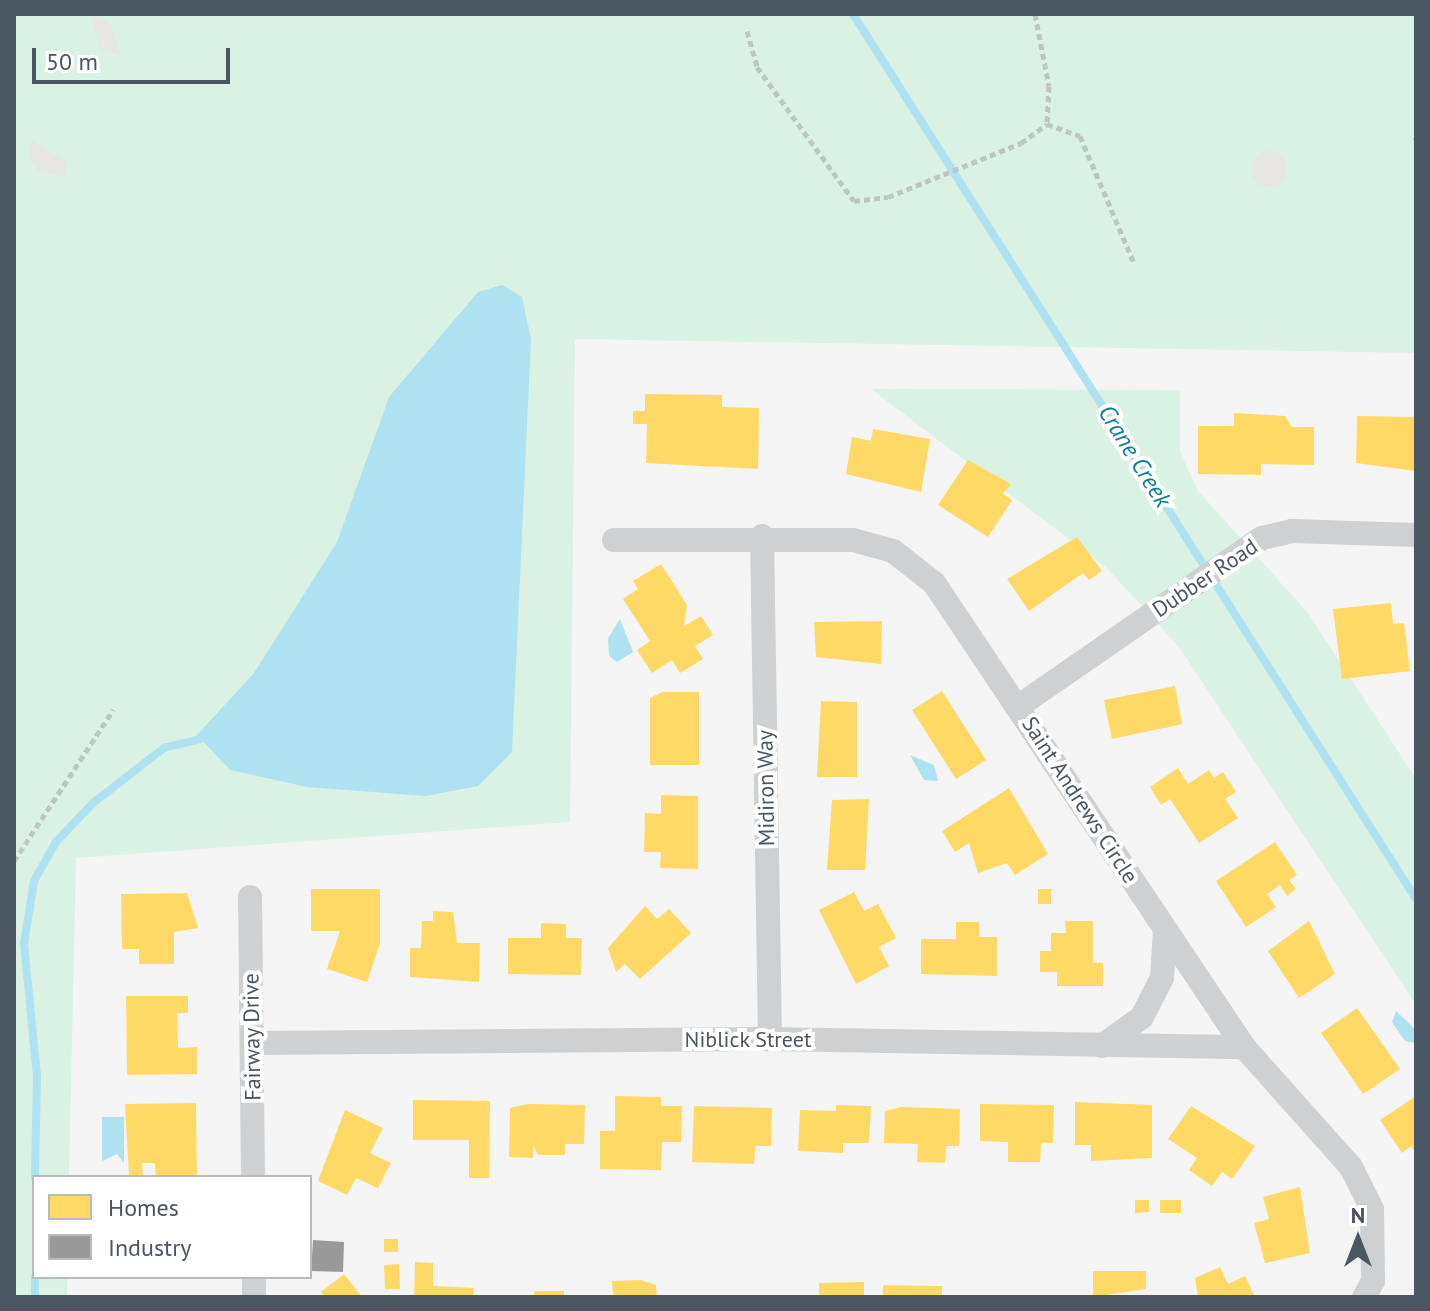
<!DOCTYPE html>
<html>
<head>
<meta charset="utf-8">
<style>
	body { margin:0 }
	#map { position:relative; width:1430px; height:1311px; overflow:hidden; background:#f4f4f4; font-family:"PT Sans",sans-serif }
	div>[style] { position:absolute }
	.green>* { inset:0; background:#d9f2e3 }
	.sand>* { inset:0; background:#e7e6e1 }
	.round { border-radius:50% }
	.water>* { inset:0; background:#aee2f0 }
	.homes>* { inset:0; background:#ffd966 }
	.industry>* { inset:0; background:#999 }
	.stream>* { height:8px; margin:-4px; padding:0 4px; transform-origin:4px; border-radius:4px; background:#aee2f0 }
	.path>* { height:5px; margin-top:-2.5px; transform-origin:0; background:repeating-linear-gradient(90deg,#bcc7c4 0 6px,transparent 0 10px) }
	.minor>* { height:24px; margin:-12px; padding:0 12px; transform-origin:12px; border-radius:12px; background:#ced0d2 }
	span { translate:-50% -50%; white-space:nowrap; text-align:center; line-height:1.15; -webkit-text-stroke:8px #fff; paint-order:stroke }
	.street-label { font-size:22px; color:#4a5661 }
	.water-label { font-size:24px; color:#0c7c9b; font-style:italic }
	.frame { position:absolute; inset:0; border:16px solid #4a5661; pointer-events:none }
	.legend { position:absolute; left:32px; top:1175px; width:280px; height:104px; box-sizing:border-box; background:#fff; border:2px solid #b7bbc0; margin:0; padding:10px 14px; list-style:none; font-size:24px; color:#4a5661 }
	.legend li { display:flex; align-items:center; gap:16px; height:40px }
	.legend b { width:40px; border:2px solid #b7bbc0 }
	.north { position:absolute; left:1318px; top:1199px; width:80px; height:80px; -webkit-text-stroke:6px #fff; paint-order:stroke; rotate:0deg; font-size:22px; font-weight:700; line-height:32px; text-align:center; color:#4a5661 }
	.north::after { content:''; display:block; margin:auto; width:28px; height:36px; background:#4a5661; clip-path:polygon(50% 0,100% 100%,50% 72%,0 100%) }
	.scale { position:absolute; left:32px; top:48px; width:198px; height:36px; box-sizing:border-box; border:4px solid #4a5661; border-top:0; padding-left:10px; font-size:24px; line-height:28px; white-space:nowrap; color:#4a5661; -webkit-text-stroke:6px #fff; paint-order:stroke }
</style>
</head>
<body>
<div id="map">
	<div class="green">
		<div style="clip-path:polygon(14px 14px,1416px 14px,1416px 353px,575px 339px,570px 822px,76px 858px,69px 1177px,34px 1177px,34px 1277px,67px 1277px,67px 1297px,14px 1297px)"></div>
		<div style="clip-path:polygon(871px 389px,1180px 390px,1180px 451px,1197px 490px,1308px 613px,1416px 779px,1416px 1005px,1179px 647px,1107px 568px)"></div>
	</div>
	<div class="sand">
		<div style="clip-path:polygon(90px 14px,110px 23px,121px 56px,101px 50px)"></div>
		<div style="clip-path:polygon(31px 140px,67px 162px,64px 176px,39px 172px,29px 156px)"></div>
		<div class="round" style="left:1251px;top:151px;width:36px;height:36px"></div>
	</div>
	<div class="water">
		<div style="clip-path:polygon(502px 285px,522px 297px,531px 339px,512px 752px,478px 786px,426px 796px,307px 787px,230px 770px,197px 735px,254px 673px,337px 542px,389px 397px,478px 292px)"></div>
		<div style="clip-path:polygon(620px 619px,633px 652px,617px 662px,609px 656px,608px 638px)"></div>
		<div style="clip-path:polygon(910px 755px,934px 765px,938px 781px,924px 780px)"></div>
		<div style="clip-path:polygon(1396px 1011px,1416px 1030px,1416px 1043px,1405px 1041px,1392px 1022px)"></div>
		<div style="clip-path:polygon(102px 1117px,124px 1117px,124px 1163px,117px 1154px,102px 1161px)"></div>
	</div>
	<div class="homes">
		<div style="clip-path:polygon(645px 394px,722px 395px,722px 407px,759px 408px,758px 469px,646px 463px,647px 424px,633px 424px,633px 411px,645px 411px)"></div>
		<div style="clip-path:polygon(1234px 413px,1285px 416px,1292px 427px,1314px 427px,1314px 465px,1261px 464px,1261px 475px,1198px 474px,1198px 426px,1234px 426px)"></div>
		<div style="clip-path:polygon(1357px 416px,1416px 417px,1416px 471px,1356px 463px)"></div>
		<div style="clip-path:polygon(873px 429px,930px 439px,921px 492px,846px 474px,852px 437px,871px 441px)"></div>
		<div style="clip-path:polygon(968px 460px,1011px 484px,1003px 494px,1012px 500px,988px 537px,938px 505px)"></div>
		<div style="clip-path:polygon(1077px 537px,1102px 571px,1089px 580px,1083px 573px,1029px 611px,1007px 579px)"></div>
		<div style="clip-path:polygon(661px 564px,687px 605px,684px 626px,701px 616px,713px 635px,695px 646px,703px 659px,680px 673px,672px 660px,652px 673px,637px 650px,650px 641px,623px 599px,638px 589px,633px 581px)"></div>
		<div style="clip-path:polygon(1391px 603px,1393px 624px,1404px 623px,1410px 671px,1342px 679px,1333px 609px)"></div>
		<div style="clip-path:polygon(882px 621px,881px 664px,816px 657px,814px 622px)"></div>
		<div style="clip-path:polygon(1175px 686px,1182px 724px,1112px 739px,1104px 700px)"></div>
		<div style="clip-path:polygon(942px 691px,986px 760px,956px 779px,912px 710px)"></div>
		<div style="clip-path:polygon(662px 692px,699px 692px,699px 765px,650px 765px,650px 698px)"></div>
		<div style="clip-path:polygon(821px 701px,857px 702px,857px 777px,817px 777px)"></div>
		<div style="clip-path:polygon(1178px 768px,1188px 784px,1209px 770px,1214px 778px,1223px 772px,1236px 792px,1225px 799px,1238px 818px,1199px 843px,1170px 799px,1161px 805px,1150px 787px)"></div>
		<div style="clip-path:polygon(1009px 788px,1048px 854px,1015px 875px,1007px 863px,978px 873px,969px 843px,955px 852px,942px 831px)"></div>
		<div style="clip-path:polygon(661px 795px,698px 796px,698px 869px,660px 868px,661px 852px,644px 852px,645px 813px,661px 814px)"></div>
		<div style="clip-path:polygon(869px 799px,865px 870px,827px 870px,832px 800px)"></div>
		<div style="clip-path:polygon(1275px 842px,1297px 875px,1289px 880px,1296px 889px,1287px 896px,1280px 885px,1267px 894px,1276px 907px,1246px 927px,1216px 881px)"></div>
		<div style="clip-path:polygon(311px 889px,380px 889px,380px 943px,367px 982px,327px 969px,340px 931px,311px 931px)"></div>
		<div style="clip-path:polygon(1038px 889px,1051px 889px,1051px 904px,1038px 904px)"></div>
		<div style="clip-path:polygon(854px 892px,864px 911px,878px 904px,896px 938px,879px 947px,889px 966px,856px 984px,819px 910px)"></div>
		<div style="clip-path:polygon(187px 893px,198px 928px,174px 932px,174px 964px,139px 964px,139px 949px,122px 949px,121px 894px)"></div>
		<div style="clip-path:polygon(645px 906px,657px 919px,669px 909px,691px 933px,640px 979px,625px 964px,616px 972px,608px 948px)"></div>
		<div style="clip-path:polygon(433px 911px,453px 912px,457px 943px,480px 943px,479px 982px,410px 977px,410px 948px,421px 948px,422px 921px,433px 921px)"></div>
		<div style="clip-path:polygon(1065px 921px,1093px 921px,1093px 963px,1103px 963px,1103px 986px,1057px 986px,1057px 972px,1040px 972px,1040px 951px,1051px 951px,1051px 933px,1066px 933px)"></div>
		<div style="clip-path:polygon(1309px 921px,1335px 974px,1299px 998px,1268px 951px)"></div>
		<div style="clip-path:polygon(956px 922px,979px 922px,979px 937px,997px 937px,997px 976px,921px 974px,921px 939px,956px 939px)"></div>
		<div style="clip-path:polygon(541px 923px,566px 924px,566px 938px,582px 938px,581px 975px,508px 974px,508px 938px,541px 938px)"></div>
		<div style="clip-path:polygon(126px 996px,188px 996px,188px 1013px,177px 1013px,178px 1048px,197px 1047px,197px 1074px,127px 1075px)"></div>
		<div style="clip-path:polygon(1357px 1008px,1400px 1069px,1363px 1094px,1321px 1033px)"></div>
		<div style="clip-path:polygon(615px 1096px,661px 1097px,661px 1106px,682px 1106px,681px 1142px,662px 1142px,661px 1170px,600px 1169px,600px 1131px,615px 1131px)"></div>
		<div style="clip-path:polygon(1416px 1096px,1416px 1153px,1411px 1146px,1402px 1153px,1380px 1120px)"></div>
		<div style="clip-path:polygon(413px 1100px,490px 1101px,489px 1178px,469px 1178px,469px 1140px,413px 1140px)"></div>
		<div style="clip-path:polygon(1075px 1102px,1152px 1105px,1152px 1158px,1091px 1161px,1091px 1145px,1075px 1145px)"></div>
		<div style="clip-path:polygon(196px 1103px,197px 1177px,156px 1177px,155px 1163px,142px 1163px,143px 1176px,129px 1176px,125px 1104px)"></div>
		<div style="clip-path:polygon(528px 1104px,585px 1105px,584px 1144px,565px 1144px,565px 1155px,538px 1155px,533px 1145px,533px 1158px,509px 1157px,510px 1108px)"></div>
		<div style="clip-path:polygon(980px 1104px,1054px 1105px,1053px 1143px,1041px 1143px,1040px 1162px,1008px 1162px,1008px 1142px,980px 1141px)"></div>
		<div style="clip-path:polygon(836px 1105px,871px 1106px,869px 1143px,843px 1143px,843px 1153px,798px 1151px,800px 1110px,836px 1111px)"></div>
		<div style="clip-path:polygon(694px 1106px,772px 1108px,771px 1146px,755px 1146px,754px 1164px,692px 1162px)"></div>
		<div style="clip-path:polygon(1191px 1106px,1255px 1146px,1232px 1179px,1222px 1172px,1212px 1186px,1189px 1170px,1197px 1158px,1168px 1139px)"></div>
		<div style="clip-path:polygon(901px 1107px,960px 1109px,959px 1146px,946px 1146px,945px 1163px,917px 1162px,918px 1144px,884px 1143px,885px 1111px)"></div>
		<div style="clip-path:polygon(345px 1110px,383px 1128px,370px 1153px,391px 1163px,378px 1188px,356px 1178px,347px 1195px,318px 1181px)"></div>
		<div style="clip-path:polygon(1300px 1187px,1310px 1253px,1265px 1263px,1254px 1223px,1269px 1219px,1263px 1197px)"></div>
		<div style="clip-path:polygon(1135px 1200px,1149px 1200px,1149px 1212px,1135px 1213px)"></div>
		<div style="clip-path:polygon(1160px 1200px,1181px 1200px,1181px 1213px,1160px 1213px)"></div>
		<div style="clip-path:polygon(384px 1239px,398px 1239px,398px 1252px,384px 1252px)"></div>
		<div style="clip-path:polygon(415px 1262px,433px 1263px,433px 1286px,474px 1288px,473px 1297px,414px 1297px)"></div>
		<div style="clip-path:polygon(399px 1264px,400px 1289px,385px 1289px,384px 1265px)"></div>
		<div style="clip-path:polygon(1220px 1267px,1228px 1284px,1245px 1276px,1255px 1297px,1198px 1297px,1195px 1278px)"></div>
		<div style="clip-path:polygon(1093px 1271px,1146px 1271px,1146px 1289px,1093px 1297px)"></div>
		<div style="clip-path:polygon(344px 1274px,362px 1297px,325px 1297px,321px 1292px)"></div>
		<div style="clip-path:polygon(641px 1280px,656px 1285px,657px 1297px,613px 1297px,612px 1281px)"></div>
		<div style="clip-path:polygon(864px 1282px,864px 1297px,819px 1297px,819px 1283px)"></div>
		<div style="clip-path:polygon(883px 1285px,942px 1286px,942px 1297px,883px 1297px)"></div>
		<div style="clip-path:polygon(534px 1291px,564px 1291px,564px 1297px,534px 1297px)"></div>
	</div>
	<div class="industry">
		<div style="clip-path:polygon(313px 1240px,344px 1242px,343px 1272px,311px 1271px)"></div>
	</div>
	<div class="stream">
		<div style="left:853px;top:14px;width:1049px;rotate:57.54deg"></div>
		<div style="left:35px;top:1177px;width:101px;rotate:-88.9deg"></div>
		<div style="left:37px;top:1076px;width:134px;rotate:-95.6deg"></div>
		<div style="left:24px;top:943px;width:63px;rotate:-80.8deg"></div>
		<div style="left:34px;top:881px;width:45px;rotate:-60.6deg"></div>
		<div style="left:56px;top:842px;width:54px;rotate:-46.5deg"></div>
		<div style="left:93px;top:803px;width:90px;rotate:-37.8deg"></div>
		<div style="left:164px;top:748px;width:38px;rotate:-14deg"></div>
		<div style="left:35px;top:1277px;width:20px;rotate:90deg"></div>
	</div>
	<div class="path">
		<div style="left:1035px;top:14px;width:73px;rotate:79deg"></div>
		<div style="left:1049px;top:86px;width:38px;rotate:93deg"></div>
		<div style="left:1047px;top:124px;width:35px;rotate:20deg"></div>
		<div style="left:1080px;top:136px;width:138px;rotate:67deg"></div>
		<div style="left:747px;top:31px;width:37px;rotate:74deg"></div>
		<div style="left:757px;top:67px;width:165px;rotate:54.1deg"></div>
		<div style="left:854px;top:201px;width:34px;rotate:-7deg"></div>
		<div style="left:888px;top:197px;width:144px;rotate:-22.1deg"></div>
		<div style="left:1021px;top:143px;width:32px;rotate:-36deg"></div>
		<div style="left:1415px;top:137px;width:2px;rotate:63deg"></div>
		<div style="left:14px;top:861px;width:181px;rotate:-56.7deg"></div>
	</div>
	<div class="minor">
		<div style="left:762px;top:536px;width:503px;rotate:89.09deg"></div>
		<div style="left:614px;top:540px;width:239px"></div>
		<div style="left:853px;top:540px;width:41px;rotate:15.4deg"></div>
		<div style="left:893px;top:551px;width:52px;rotate:38deg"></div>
		<div style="left:934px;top:583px;width:558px;rotate:56.25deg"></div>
		<div style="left:1244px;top:1047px;width:161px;rotate:48.3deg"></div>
		<div style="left:1351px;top:1167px;width:47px;rotate:63.4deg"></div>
		<div style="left:1372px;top:1209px;width:72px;rotate:89.2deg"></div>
		<div style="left:1373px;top:1281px;width:18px;rotate:119deg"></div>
		<div style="left:1019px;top:706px;width:295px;rotate:-34.7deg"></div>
		<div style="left:1262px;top:538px;width:31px;rotate:-13deg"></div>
		<div style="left:1292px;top:531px;width:124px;rotate:1.8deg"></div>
		<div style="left:250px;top:897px;width:280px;rotate:89.4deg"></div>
		<div style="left:253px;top:1043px;width:517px;rotate:-0.44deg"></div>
		<div style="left:770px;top:1039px;width:474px;rotate:1deg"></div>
		<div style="left:1102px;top:1046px;width:49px;rotate:-35.9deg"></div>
		<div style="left:1142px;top:1017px;width:44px;rotate:-62.9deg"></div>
		<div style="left:1162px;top:978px;width:48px;rotate:-86.4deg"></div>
		<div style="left:254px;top:1277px;width:20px;rotate:90deg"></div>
	</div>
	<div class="street-label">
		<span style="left:1205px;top:578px;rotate:-34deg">Dubber Road</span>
		<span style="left:766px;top:788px;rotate:-91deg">Midiron Way</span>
		<span style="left:1080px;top:800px;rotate:57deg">Saint Andrews Circle</span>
		<span style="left:252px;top:1037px;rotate:-91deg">Fairway Drive</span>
		<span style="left:748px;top:1040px">Niblick Street</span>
	</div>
	<div class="water-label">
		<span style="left:1135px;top:456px;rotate:58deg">Crane Creek</span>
	</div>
	<div class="frame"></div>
	<ul class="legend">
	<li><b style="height:22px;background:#ffd966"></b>Homes</li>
	<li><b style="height:22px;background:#999"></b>Industry</li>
	</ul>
	<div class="north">N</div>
	<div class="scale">50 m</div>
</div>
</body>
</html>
